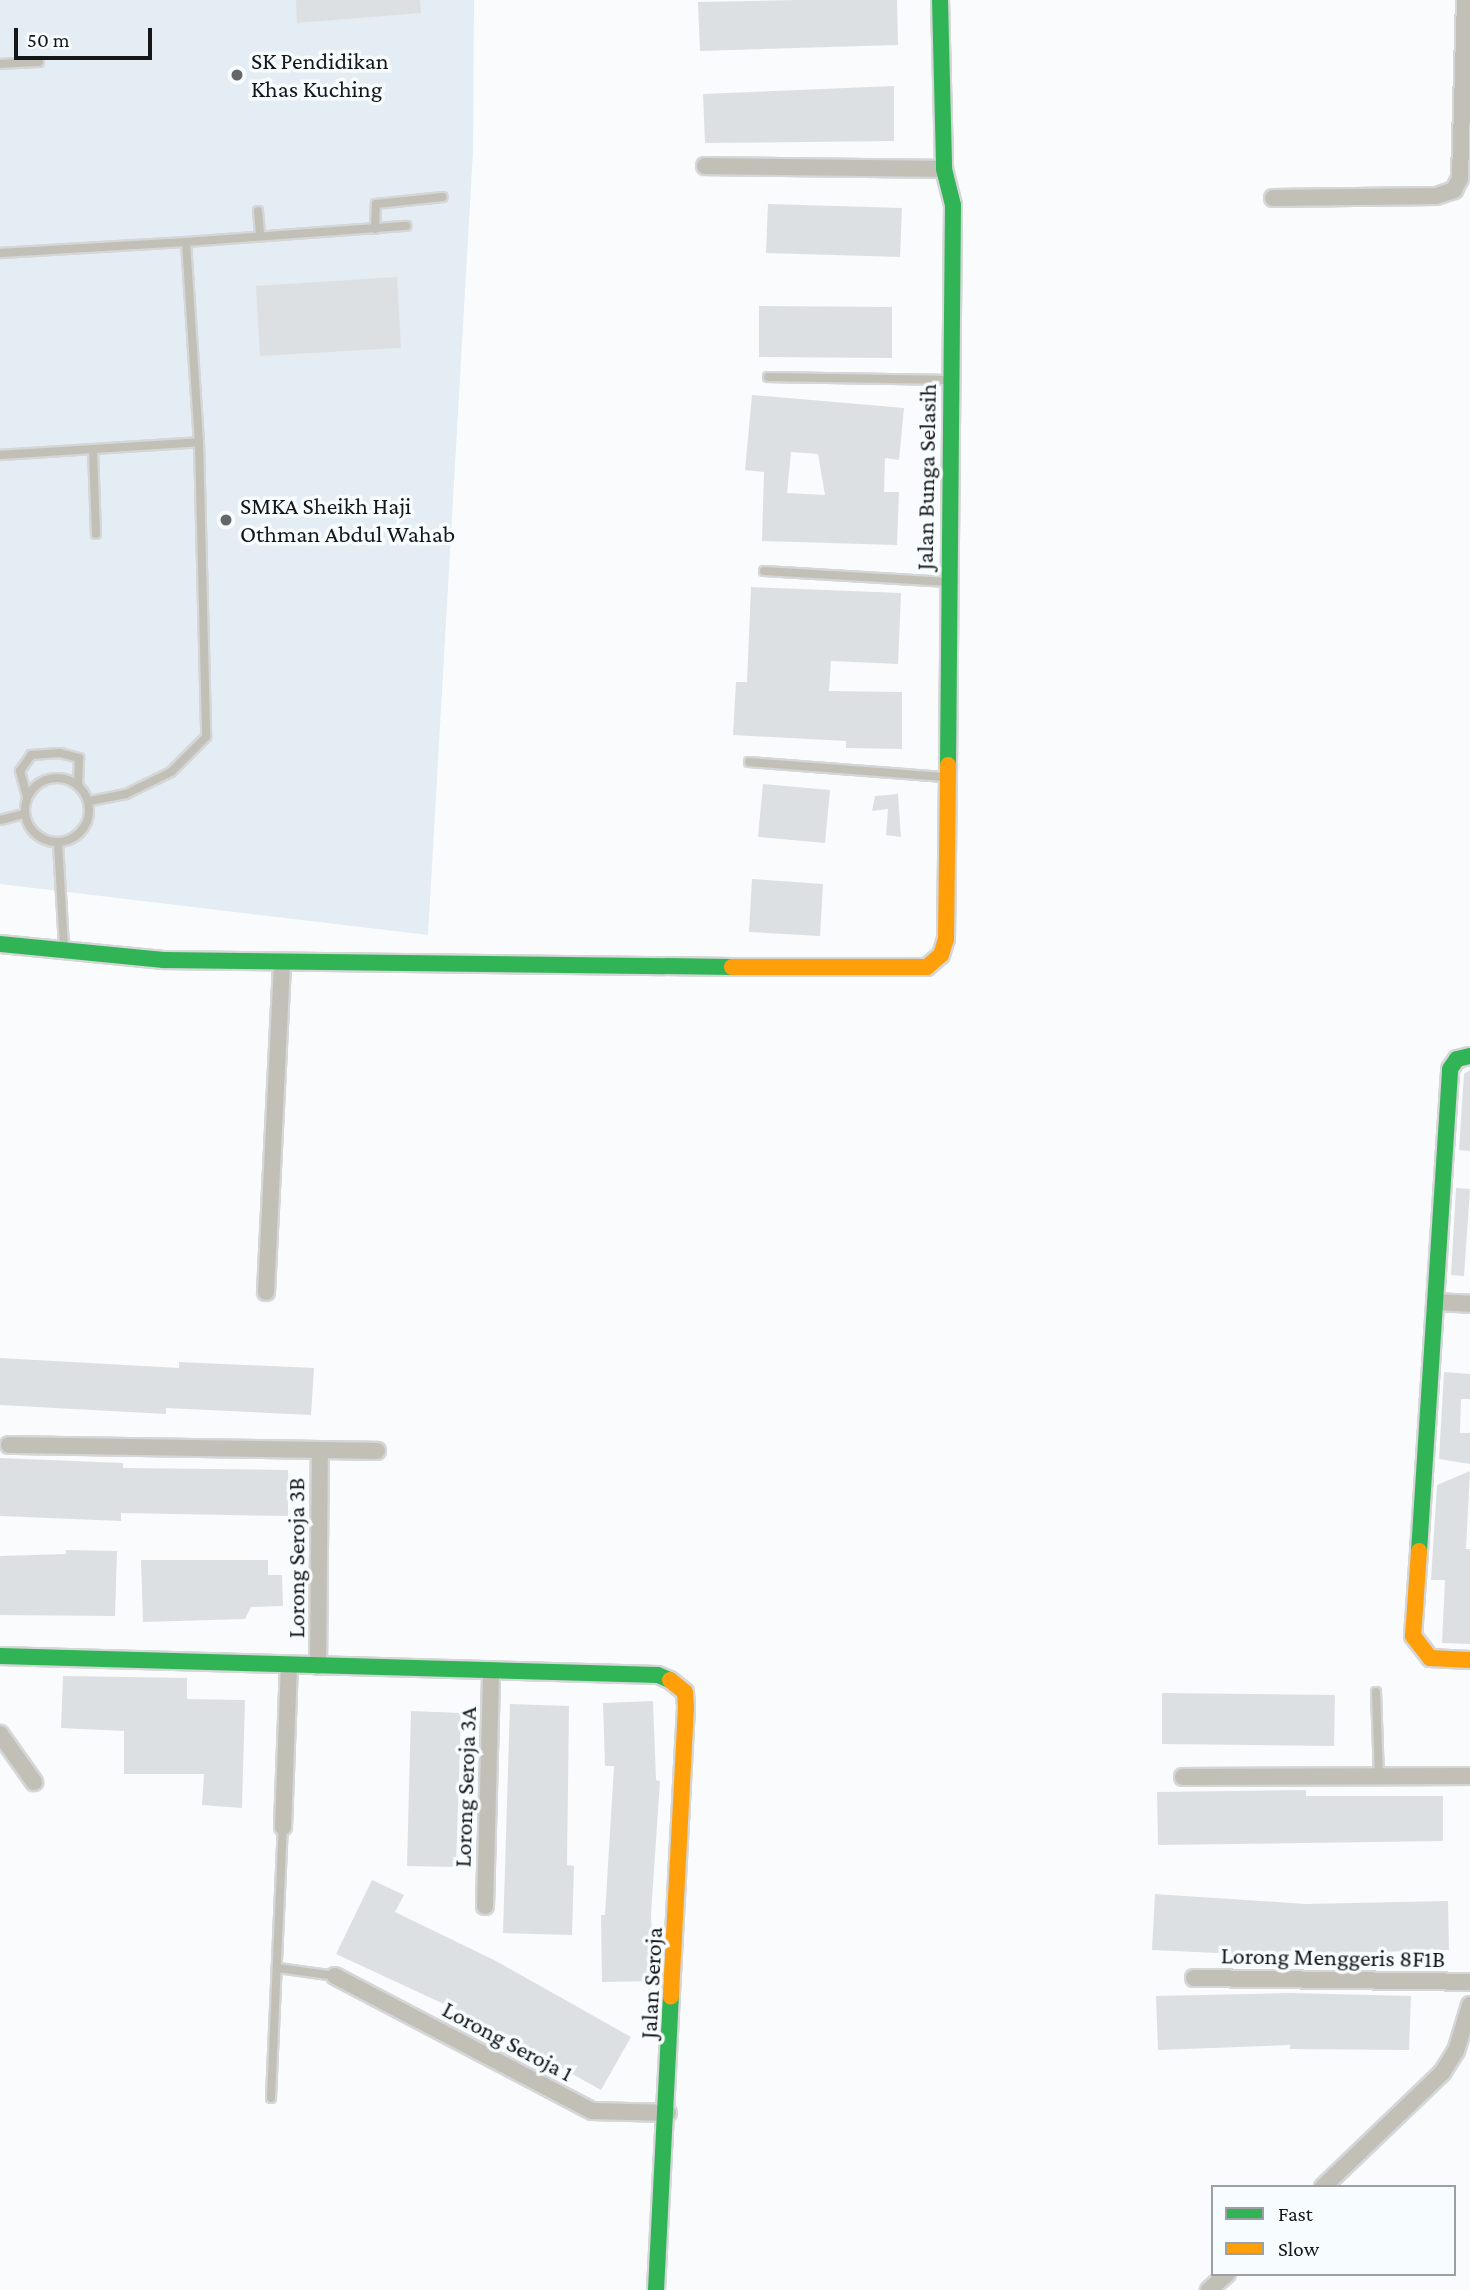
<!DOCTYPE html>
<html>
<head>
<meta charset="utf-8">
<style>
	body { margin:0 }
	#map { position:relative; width:1470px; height:2290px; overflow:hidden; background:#f9fbfd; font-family:"Crimson Pro",serif }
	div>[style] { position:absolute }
	.built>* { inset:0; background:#e4edf3 }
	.building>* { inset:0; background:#dde0e2 }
	.roads { filter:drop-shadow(2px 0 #d5d6d8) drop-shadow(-2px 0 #d5d6d8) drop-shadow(0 2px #d5d6d8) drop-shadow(0 -2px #d5d6d8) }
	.lane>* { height:8px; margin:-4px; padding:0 4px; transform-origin:4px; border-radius:4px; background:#c1bfb6 }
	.lane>.ring { margin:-4px; padding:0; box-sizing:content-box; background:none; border:8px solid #c1bfb6; border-radius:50% }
	.street>* { height:16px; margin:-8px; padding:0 8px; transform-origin:8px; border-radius:8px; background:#c1bfb6 }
	.fast>* { height:16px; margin:-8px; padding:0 8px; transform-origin:8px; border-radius:8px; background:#30b455 }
	.slow>* { height:16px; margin:-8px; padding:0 8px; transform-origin:8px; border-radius:8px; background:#ff9f0a }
	.dots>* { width:19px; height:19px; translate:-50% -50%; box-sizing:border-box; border:4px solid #f7fcff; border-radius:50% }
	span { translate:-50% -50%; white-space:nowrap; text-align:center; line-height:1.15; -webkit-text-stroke:7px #f7fcff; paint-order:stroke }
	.poi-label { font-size:24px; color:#141618 }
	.left { translate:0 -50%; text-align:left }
	.street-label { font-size:24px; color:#141618 }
	.legend { position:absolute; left:1211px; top:2185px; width:245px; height:91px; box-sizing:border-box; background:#f7fcff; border:2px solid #9ca0a3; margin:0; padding:9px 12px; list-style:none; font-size:21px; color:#141618 }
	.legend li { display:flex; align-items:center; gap:14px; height:35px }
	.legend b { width:35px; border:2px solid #9ca0a3 }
	.scale { position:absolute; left:14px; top:28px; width:138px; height:32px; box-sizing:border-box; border:4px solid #141618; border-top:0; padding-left:9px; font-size:21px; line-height:24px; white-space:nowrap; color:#141618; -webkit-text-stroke:5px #f7fcff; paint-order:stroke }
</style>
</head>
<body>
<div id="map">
	<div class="built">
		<div style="clip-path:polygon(0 0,474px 0,473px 151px,428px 935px,0 884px)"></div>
	</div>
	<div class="building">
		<div style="clip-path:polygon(296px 0,420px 0,421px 13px,297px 23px)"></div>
		<div style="clip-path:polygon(797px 0,897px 0,898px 45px,700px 51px,698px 2px)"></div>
		<div style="clip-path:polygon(894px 86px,894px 141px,705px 143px,703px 94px)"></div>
		<div style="clip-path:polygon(768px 204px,902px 208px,900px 257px,766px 253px)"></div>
		<div style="clip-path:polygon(397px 277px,401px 348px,260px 356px,256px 286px)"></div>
		<div style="clip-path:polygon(759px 306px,892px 307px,892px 358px,759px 357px)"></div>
		<div style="clip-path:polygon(evenodd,752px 395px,904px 408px,899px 460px,885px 458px,884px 492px,899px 492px,897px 545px,762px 541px,764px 472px,745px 470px,752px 395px,791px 452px,818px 454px,825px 495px,787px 493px,791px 452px)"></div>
		<div style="clip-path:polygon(751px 587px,901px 593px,898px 664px,831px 661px,829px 691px,902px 692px,902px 749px,846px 748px,846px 741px,733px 735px,736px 682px,747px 682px)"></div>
		<div style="clip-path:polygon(763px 784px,830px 790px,825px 843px,758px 837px)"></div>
		<div style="clip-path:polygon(898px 794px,901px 837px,886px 835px,888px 809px,872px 811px,875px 796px)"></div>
		<div style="clip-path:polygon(752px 879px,823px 884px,820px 936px,749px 932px)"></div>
		<div style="clip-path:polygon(1470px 1070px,1470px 1151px,1459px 1150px,1464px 1074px)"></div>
		<div style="clip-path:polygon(1456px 1188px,1470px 1189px,1464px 1276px,1451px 1275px)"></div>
		<div style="clip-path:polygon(0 1358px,179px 1368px,179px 1362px,314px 1368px,311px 1415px,166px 1408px,166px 1414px,0 1405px)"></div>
		<div style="clip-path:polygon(1444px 1372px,1470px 1374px,1470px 1399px,1461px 1399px,1460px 1433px,1470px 1433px,1470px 1464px,1439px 1459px)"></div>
		<div style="clip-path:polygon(0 1458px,123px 1463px,123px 1468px,288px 1470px,288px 1516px,121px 1513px,121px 1521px,0 1516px)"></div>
		<div style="clip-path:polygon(1470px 1471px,1466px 1549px,1470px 1549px,1470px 1644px,1442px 1643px,1445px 1580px,1431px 1580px,1437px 1485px)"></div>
		<div style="clip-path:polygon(66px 1550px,117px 1551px,115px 1616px,0 1615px,0 1556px,66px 1554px)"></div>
		<div style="clip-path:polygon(141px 1560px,268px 1560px,268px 1575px,282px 1575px,283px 1606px,251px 1607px,245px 1619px,143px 1622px)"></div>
		<div style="clip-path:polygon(63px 1676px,187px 1678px,187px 1699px,245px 1700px,242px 1808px,202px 1805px,204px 1774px,124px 1774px,124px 1731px,61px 1728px)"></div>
		<div style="clip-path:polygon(1162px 1693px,1335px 1695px,1334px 1746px,1162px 1744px)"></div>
		<div style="clip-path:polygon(653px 1701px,656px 1780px,660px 1781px,651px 1914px,654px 1981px,602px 1982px,601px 1915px,605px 1915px,614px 1766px,605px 1766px,603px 1703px)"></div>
		<div style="clip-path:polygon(510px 1704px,569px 1706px,567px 1865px,574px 1866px,572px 1935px,503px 1933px)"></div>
		<div style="clip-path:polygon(411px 1711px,461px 1713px,456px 1867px,407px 1866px)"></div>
		<div style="clip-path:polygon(1306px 1790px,1306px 1796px,1443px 1796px,1443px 1841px,1158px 1845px,1157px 1792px)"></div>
		<div style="clip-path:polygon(372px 1880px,404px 1895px,395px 1912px,496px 1961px,631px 2037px,601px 2090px,459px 2011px,336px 1954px)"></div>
		<div style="clip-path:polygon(1155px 1894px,1306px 1904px,1448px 1901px,1449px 1950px,1303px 1954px,1303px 1957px,1152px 1950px)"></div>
		<div style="clip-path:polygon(1290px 1993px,1411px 1996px,1409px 2050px,1290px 2049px,1290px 2045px,1158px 2050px,1156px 1996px)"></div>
	</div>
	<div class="roads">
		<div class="lane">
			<div style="left:0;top:64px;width:39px;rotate:-3deg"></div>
			<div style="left:258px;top:211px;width:24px;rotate:85deg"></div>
			<div style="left:375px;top:229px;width:25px;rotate:-88deg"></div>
			<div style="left:376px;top:204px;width:67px;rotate:-6deg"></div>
			<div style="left:186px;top:242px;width:221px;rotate:-4.2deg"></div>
			<div style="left:0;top:253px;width:186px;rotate:-3.4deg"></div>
			<div style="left:186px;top:242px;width:200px;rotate:86.3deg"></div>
			<div style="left:199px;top:442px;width:295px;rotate:88.6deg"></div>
			<div style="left:206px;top:737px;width:49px;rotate:135deg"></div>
			<div style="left:171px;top:772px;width:50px;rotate:153.9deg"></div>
			<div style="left:126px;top:794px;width:38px;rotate:169deg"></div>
			<div style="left:768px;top:377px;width:182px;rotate:0.9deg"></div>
			<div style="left:93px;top:449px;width:85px;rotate:88deg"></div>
			<div style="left:0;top:455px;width:199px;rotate:-3.7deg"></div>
			<div style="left:764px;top:571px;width:184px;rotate:3.4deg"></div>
			<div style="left:749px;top:762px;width:198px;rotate:4.4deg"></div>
			<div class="ring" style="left:25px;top:778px;width:56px;height:56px"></div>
			<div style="left:27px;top:797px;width:27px;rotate:-105deg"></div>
			<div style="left:20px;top:771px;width:19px;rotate:-55deg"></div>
			<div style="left:31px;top:755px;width:29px;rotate:-4deg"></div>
			<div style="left:60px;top:753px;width:20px;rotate:15deg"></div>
			<div style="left:79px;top:758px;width:26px;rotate:92deg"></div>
			<div style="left:0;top:820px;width:25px;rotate:-14deg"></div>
			<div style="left:58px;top:843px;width:103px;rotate:86.7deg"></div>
			<div style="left:1376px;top:1692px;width:84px;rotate:88deg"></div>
			<div style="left:278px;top:1968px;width:58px;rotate:8deg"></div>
			<div style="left:271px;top:2098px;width:271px;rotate:-87.5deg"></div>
		</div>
		<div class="street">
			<div style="left:705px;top:166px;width:239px;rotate:0.7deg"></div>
			<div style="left:1273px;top:198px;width:163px;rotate:-0.7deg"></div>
			<div style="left:1436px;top:196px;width:19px;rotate:-18deg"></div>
			<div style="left:1454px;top:190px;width:13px;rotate:-63deg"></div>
			<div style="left:1460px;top:178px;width:178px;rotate:-88.4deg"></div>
			<div style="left:266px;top:1292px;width:328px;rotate:-87.2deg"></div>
			<div style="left:1435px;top:1302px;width:35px;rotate:3deg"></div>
			<div style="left:9px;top:1445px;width:368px;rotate:0.9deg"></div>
			<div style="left:318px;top:1666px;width:216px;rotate:-89.5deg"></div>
			<div style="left:0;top:1734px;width:59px;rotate:54.7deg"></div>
			<div style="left:1183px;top:1777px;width:287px;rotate:-0.2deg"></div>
			<div style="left:283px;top:1827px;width:162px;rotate:-87.9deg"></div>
			<div style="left:485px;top:1906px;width:236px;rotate:-88.5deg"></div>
			<div style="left:335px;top:1976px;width:290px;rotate:27.7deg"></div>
			<div style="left:592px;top:2111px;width:76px;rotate:1.5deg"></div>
			<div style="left:1194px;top:1978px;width:276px;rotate:0.8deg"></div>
			<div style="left:1323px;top:2187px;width:165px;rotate:-43.8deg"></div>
			<div style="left:1442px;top:2073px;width:26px;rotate:-58deg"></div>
			<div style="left:1456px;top:2051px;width:48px;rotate:-73.1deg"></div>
			<div style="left:1209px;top:2290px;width:24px;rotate:-42deg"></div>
		</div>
		<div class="fast">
			<div style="left:940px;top:0;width:169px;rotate:88.6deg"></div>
			<div style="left:944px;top:169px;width:37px;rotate:76deg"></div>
			<div style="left:953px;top:205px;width:560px;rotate:90.51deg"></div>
			<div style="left:0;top:944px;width:164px;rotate:5.6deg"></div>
			<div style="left:163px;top:960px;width:569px;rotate:0.7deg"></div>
			<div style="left:1419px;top:1551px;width:483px;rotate:-86.3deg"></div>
			<div style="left:1450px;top:1069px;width:12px;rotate:-55deg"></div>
			<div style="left:1457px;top:1059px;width:13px;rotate:-13deg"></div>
			<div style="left:0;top:1656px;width:658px;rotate:1.65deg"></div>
			<div style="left:658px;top:1675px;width:13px;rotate:23deg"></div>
			<div style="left:656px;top:2290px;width:293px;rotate:-87.1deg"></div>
		</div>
		<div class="slow">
			<div style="left:732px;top:967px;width:195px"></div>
			<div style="left:927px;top:967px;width:18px;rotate:-41deg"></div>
			<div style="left:941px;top:955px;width:17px;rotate:-73deg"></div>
			<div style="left:946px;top:939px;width:174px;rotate:-89.3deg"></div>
			<div style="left:1419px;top:1551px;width:85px;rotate:94deg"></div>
			<div style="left:1413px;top:1636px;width:28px;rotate:52deg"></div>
			<div style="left:1430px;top:1658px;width:40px;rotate:2.9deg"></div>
			<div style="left:670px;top:1680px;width:19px;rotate:39deg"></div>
			<div style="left:685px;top:1692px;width:15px;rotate:86deg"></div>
			<div style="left:686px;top:1707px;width:290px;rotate:93deg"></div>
		</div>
	</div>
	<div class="dots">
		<div style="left:237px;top:75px;background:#646668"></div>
		<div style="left:226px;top:520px;background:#646668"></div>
	</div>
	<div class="poi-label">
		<span class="left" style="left:251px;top:75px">SK Pendidikan<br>Khas Kuching</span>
		<span class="left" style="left:240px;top:520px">SMKA Sheikh Haji<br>Othman Abdul Wahab</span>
	</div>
	<div class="street-label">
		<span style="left:926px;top:477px;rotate:-89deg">Jalan Bunga Selasih</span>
		<span style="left:296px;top:1558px;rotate:-90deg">Lorong Seroja 3B</span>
		<span style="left:465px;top:1787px;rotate:-88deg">Lorong Seroja 3A</span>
		<span style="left:1333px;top:1957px;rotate:1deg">Lorong Menggeris 8F1B</span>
		<span style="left:651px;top:1983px;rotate:-87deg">Jalan Seroja</span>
		<span style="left:508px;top:2041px;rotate:28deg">Lorong Seroja 1</span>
	</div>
	<ul class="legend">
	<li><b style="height:9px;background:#30b455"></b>Fast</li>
	<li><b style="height:9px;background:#ff9f0a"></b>Slow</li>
	</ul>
	<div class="scale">50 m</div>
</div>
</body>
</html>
